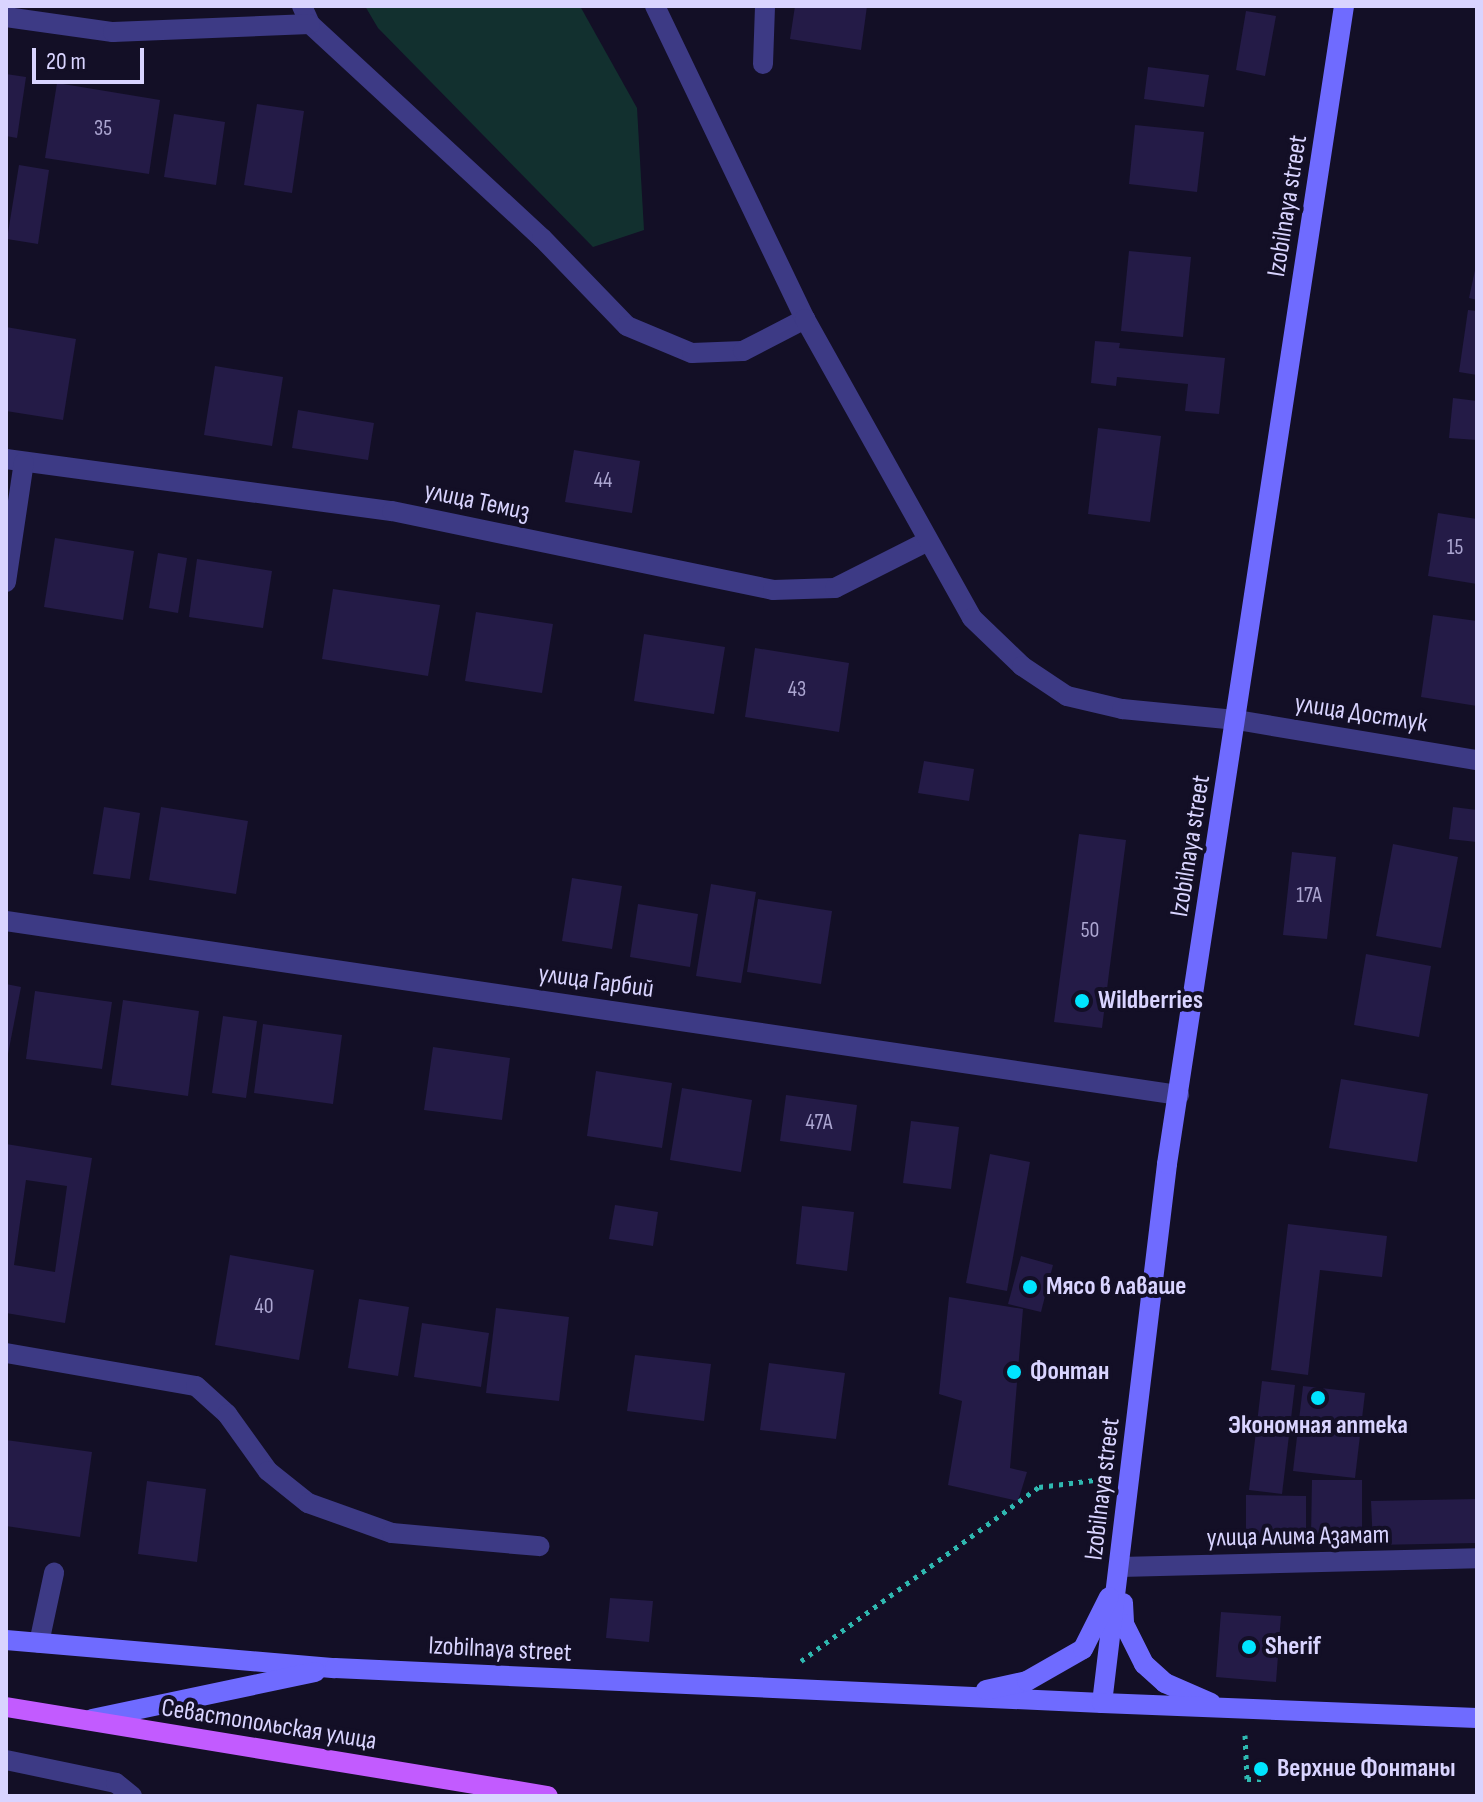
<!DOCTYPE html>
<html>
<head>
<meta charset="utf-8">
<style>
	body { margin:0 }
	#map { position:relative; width:1483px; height:1802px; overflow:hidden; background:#130f26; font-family:"Sofia Sans Condensed",sans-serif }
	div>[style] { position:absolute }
	.green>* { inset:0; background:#12302f }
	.building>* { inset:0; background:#241b47 }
	.path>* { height:5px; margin-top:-2.5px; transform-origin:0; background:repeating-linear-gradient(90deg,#2fb8b0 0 4px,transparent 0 10px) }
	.service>* { height:20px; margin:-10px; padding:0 10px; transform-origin:10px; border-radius:10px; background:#3d3a85 }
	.minor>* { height:20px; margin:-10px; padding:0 10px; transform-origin:10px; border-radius:10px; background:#3d3a85 }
	.tertiary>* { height:20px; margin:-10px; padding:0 10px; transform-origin:10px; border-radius:10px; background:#3d3a85 }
	.secondary>* { height:20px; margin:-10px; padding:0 10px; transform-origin:10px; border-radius:10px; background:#6f6bff }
	.primary>* { height:20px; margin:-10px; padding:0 10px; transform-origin:10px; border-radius:10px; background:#c25bff }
	.dots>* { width:22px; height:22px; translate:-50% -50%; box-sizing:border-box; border:4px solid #130f26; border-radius:50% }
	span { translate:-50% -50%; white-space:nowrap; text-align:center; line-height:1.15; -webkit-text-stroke:8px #130f26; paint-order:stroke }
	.number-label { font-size:22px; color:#aca6d1 }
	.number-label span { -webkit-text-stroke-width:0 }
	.street-label { font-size:26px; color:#d9d4ff }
	.poi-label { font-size:26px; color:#d9d4ff; font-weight:700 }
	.left { translate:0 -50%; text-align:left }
	.frame { position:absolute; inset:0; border:8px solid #d9d4ff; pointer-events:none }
	.scale { position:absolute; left:32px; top:48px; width:112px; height:36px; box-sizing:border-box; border:4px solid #d9d4ff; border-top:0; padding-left:10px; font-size:24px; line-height:28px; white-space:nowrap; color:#d9d4ff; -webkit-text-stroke:6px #130f26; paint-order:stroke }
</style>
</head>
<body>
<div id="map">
	<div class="green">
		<div style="clip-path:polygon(365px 6px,580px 6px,637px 108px,644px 230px,593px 247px,378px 28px)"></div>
	</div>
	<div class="building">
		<div style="clip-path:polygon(795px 6px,867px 6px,861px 50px,790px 39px)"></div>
		<div style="clip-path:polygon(1246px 11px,1276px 16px,1265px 76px,1236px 70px)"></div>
		<div style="clip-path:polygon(1148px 67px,1209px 75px,1204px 107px,1144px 99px)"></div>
		<div style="clip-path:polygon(6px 74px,26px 77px,17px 138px,6px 136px)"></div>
		<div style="clip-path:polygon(57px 83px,160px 100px,149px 174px,45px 158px)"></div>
		<div style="clip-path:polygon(257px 104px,304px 111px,292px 193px,244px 185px)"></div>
		<div style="clip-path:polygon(174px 114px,225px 122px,216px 185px,164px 177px)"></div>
		<div style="clip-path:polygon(1135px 125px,1204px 132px,1197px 192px,1129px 184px)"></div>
		<div style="clip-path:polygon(19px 165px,49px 170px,38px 244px,7px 239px)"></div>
		<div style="clip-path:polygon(1129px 251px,1191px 257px,1183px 337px,1121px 331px)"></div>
		<div style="clip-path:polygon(1477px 261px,1477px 300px,1469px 298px)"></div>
		<div style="clip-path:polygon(1468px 310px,1477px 311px,1477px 375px,1459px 372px)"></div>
		<div style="clip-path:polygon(6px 327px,76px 339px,63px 420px,6px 411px)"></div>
		<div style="clip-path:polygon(1095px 341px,1120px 343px,1119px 348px,1225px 358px,1219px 414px,1185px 411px,1188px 384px,1117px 377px,1116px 386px,1091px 383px)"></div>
		<div style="clip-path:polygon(215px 366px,283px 377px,272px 446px,204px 435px)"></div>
		<div style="clip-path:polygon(1453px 398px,1477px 401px,1477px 440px,1449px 438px)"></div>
		<div style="clip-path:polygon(298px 410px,374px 423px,368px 460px,292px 448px)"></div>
		<div style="clip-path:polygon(1098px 428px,1161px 436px,1150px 522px,1088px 514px)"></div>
		<div style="clip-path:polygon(574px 450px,640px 461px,632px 513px,565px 502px)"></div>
		<div style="clip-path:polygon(1438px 513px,1477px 519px,1477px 584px,1428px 576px)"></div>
		<div style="clip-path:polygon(55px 538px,134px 551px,123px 620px,44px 607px)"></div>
		<div style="clip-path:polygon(158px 553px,187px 558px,178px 613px,149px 608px)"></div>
		<div style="clip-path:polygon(197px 559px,272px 571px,263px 628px,189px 617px)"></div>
		<div style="clip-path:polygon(333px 589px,440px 605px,428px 676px,322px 659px)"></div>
		<div style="clip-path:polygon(476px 612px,553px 624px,542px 693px,465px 681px)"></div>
		<div style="clip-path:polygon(1433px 615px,1477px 621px,1477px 706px,1421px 697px)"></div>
		<div style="clip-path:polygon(644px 634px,725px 647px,714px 714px,634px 701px)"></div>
		<div style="clip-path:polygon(755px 648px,849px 663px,839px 732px,745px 717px)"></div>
		<div style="clip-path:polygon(924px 761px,974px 769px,969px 801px,918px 793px)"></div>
		<div style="clip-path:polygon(104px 807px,140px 813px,130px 879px,93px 874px)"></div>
		<div style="clip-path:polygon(161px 807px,248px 821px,236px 894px,149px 880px)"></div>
		<div style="clip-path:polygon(1453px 807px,1477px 810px,1477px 842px,1449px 839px)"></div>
		<div style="clip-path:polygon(1079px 834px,1126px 840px,1102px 1028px,1054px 1022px)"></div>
		<div style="clip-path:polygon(1393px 844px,1458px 857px,1441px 948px,1376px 936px)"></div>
		<div style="clip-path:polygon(1292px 852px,1336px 857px,1327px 939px,1283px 935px)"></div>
		<div style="clip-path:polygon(572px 878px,622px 886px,612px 949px,562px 941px)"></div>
		<div style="clip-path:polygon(711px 884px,756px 892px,741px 983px,696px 976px)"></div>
		<div style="clip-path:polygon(758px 899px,832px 911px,821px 984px,747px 972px)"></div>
		<div style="clip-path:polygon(638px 904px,698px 914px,690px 967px,630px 957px)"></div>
		<div style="clip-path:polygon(1366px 954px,1431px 966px,1419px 1037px,1354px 1025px)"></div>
		<div style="clip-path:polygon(6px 984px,21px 987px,7px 1059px,6px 1058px)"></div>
		<div style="clip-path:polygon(35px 991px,112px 1002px,102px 1069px,26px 1059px)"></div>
		<div style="clip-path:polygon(123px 1000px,199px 1011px,188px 1096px,111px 1085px)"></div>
		<div style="clip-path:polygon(223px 1016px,257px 1021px,246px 1098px,212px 1093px)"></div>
		<div style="clip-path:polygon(263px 1024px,342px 1035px,333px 1104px,254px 1093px)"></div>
		<div style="clip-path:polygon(433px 1047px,510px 1058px,502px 1120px,424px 1110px)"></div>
		<div style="clip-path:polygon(596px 1071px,672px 1083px,662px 1148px,587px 1136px)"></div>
		<div style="clip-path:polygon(1341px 1079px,1428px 1094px,1417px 1162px,1329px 1148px)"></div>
		<div style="clip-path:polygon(682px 1088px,752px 1100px,741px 1172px,670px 1160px)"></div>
		<div style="clip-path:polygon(786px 1095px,857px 1105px,851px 1151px,780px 1141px)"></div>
		<div style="clip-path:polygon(911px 1121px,959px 1127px,951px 1189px,903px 1183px)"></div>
		<div style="clip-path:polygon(evenodd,6px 1144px,92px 1158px,65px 1323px,6px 1313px,6px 1144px,26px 1180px,67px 1186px,55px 1272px,14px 1265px,26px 1180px)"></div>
		<div style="clip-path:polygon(990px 1154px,1030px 1162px,1007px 1291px,966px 1283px)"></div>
		<div style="clip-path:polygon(615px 1205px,658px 1212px,653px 1246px,609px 1239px)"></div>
		<div style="clip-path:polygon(802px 1206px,854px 1212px,847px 1271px,796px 1264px)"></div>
		<div style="clip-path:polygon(1288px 1224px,1387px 1236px,1382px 1277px,1320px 1270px,1308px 1375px,1271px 1370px)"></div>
		<div style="clip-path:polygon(230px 1255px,314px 1270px,299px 1360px,215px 1345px)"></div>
		<div style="clip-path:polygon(1021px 1256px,1053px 1265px,1041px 1312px,1008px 1304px)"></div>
		<div style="clip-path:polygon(949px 1297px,1023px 1309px,1010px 1468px,1027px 1472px,1018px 1501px,948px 1485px,962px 1401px,939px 1394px)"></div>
		<div style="clip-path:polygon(359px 1299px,409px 1307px,398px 1376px,348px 1368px)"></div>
		<div style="clip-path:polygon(496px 1308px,569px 1317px,559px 1401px,486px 1393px)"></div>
		<div style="clip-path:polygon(422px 1323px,489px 1333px,481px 1387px,414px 1377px)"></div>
		<div style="clip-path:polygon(635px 1355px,711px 1364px,704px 1421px,627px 1411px)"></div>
		<div style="clip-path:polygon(769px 1363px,845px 1373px,836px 1439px,760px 1430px)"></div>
		<div style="clip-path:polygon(1262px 1381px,1295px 1385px,1282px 1494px,1249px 1490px)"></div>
		<div style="clip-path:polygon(1303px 1386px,1365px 1393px,1355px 1478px,1293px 1471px)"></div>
		<div style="clip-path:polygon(6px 1440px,92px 1452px,80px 1537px,6px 1526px)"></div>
		<div style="clip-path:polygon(1312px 1480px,1362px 1480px,1362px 1538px,1311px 1537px)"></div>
		<div style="clip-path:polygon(147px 1481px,206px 1489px,197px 1562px,138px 1554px)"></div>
		<div style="clip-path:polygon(1246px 1495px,1306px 1496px,1306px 1547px,1246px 1547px)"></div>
		<div style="clip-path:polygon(1477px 1499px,1477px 1543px,1373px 1545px,1371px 1501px)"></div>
		<div style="clip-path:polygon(610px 1598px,653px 1601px,649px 1642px,606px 1638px)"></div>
		<div style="clip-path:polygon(1221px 1612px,1281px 1616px,1276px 1682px,1216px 1677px)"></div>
	</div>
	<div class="path">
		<div style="left:801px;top:1661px;width:295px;rotate:-36.2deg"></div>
		<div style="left:1039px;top:1487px;width:64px;rotate:-7.2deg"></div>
		<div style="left:1245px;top:1735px;width:44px;rotate:87.4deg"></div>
		<div style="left:1247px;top:1779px;width:19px"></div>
	</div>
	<div class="service">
		<div style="left:6px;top:1353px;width:193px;rotate:9.9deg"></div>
		<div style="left:196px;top:1386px;width:42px;rotate:42.1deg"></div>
		<div style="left:227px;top:1414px;width:70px;rotate:54.3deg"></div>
		<div style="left:268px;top:1471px;width:51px;rotate:38.7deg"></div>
		<div style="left:308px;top:1503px;width:89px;rotate:19.7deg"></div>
		<div style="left:392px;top:1533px;width:148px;rotate:5.1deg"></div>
		<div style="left:39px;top:1643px;width:72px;rotate:-77.9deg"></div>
		<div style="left:6px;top:1760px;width:112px;rotate:11.8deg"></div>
		<div style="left:116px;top:1783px;width:21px;rotate:39deg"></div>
	</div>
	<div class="minor">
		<div style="left:302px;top:6px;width:20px;rotate:66deg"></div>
		<div style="left:310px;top:24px;width:316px;rotate:42.7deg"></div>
		<div style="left:542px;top:238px;width:122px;rotate:46deg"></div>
		<div style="left:627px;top:326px;width:70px;rotate:22.6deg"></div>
		<div style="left:692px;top:353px;width:51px;rotate:-2.2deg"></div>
		<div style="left:743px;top:351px;width:70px;rotate:-27.3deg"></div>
		<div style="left:6px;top:17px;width:108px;rotate:8deg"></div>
		<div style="left:113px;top:32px;width:197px;rotate:-2.3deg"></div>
		<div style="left:763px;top:64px;width:58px;rotate:-88deg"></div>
		<div style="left:6px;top:459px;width:389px;rotate:7.7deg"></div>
		<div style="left:392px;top:511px;width:389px;rotate:11.7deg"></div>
		<div style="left:773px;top:590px;width:62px;rotate:-1.8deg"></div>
		<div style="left:835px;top:588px;width:102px;rotate:-26.8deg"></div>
		<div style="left:6px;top:582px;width:121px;rotate:-81.5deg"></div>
		<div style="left:1237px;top:720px;width:243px;rotate:9.5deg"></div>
		<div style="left:6px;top:921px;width:1186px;rotate:8.44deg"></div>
		<div style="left:1120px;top:1567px;width:357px;rotate:-1.4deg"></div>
	</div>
	<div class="tertiary">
		<div style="left:655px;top:6px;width:347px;rotate:64.4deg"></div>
		<div style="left:805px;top:319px;width:342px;rotate:60.8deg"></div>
		<div style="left:972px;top:618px;width:69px;rotate:43.8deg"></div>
		<div style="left:1022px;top:666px;width:54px;rotate:33.7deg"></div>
		<div style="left:1067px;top:696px;width:57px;rotate:13.3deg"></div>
		<div style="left:1122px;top:709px;width:116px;rotate:5.5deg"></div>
	</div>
	<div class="secondary">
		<div style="left:1123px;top:1603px;width:21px;rotate:87deg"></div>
		<div style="left:1124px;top:1624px;width:45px;rotate:63.4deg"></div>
		<div style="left:1144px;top:1664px;width:28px;rotate:42deg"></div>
		<div style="left:1165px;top:1683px;width:50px;rotate:23.5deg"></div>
		<div style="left:6px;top:1640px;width:330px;rotate:4.9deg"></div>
		<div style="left:335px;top:1668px;width:768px;rotate:2.61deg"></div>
		<div style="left:1102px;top:1703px;width:543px;rotate:-83.12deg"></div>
		<div style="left:1167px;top:1164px;width:1171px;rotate:-81.31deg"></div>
		<div style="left:986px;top:1690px;width:42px;rotate:-12.4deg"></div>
		<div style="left:1027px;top:1681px;width:64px;rotate:-29.7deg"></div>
		<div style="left:1083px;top:1649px;width:58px;rotate:-63.4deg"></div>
		<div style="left:1102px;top:1703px;width:375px;rotate:2.3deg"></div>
		<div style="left:92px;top:1719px;width:228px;rotate:-11.9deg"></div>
	</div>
	<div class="primary">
		<div style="left:6px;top:1707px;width:549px;rotate:9.33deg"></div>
	</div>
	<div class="dots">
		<div style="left:1082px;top:1001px;background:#00e5ff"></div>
		<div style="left:1030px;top:1287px;background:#00e5ff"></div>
		<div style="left:1014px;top:1372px;background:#00e5ff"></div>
		<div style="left:1318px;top:1398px;background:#00e5ff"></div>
		<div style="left:1249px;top:1647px;background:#00e5ff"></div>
		<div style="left:1261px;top:1769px;background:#00e5ff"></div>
	</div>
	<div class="number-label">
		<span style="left:103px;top:129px">35</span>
		<span style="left:603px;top:481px">44</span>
		<span style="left:1455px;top:548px">15</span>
		<span style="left:797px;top:690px">43</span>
		<span style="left:1309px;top:896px">17А</span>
		<span style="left:1090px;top:931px">50</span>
		<span style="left:819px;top:1123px">47А</span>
		<span style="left:264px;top:1307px">40</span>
	</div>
	<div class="street-label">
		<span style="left:1288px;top:206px;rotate:-81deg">Izobilnaya street</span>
		<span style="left:477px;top:502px;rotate:12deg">улица Темиз</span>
		<span style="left:1361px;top:714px;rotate:9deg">улица Достлук</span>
		<span style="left:1191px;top:846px;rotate:-81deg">Izobilnaya street</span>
		<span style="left:596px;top:982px;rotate:8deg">улица Гарбий</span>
		<span style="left:1103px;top:1489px;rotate:-83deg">Izobilnaya street</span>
		<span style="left:1298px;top:1537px;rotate:-1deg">улица Алима Азамат</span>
		<span style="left:500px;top:1650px;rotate:3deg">Izobilnaya street</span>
		<span style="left:269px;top:1725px;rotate:9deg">Севастопольская улица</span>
	</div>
	<div class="poi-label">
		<span class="left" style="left:1098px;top:1001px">Wildberries</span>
		<span class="left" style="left:1046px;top:1287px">Мясо в лаваше</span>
		<span class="left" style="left:1030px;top:1372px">Фонтан</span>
		<span style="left:1318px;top:1426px">Экономная аптека</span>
		<span class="left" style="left:1265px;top:1647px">Sherif</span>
		<span class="left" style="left:1277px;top:1769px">Верхние Фонтаны</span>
	</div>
	<div class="frame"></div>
	<div class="scale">20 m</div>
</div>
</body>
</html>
